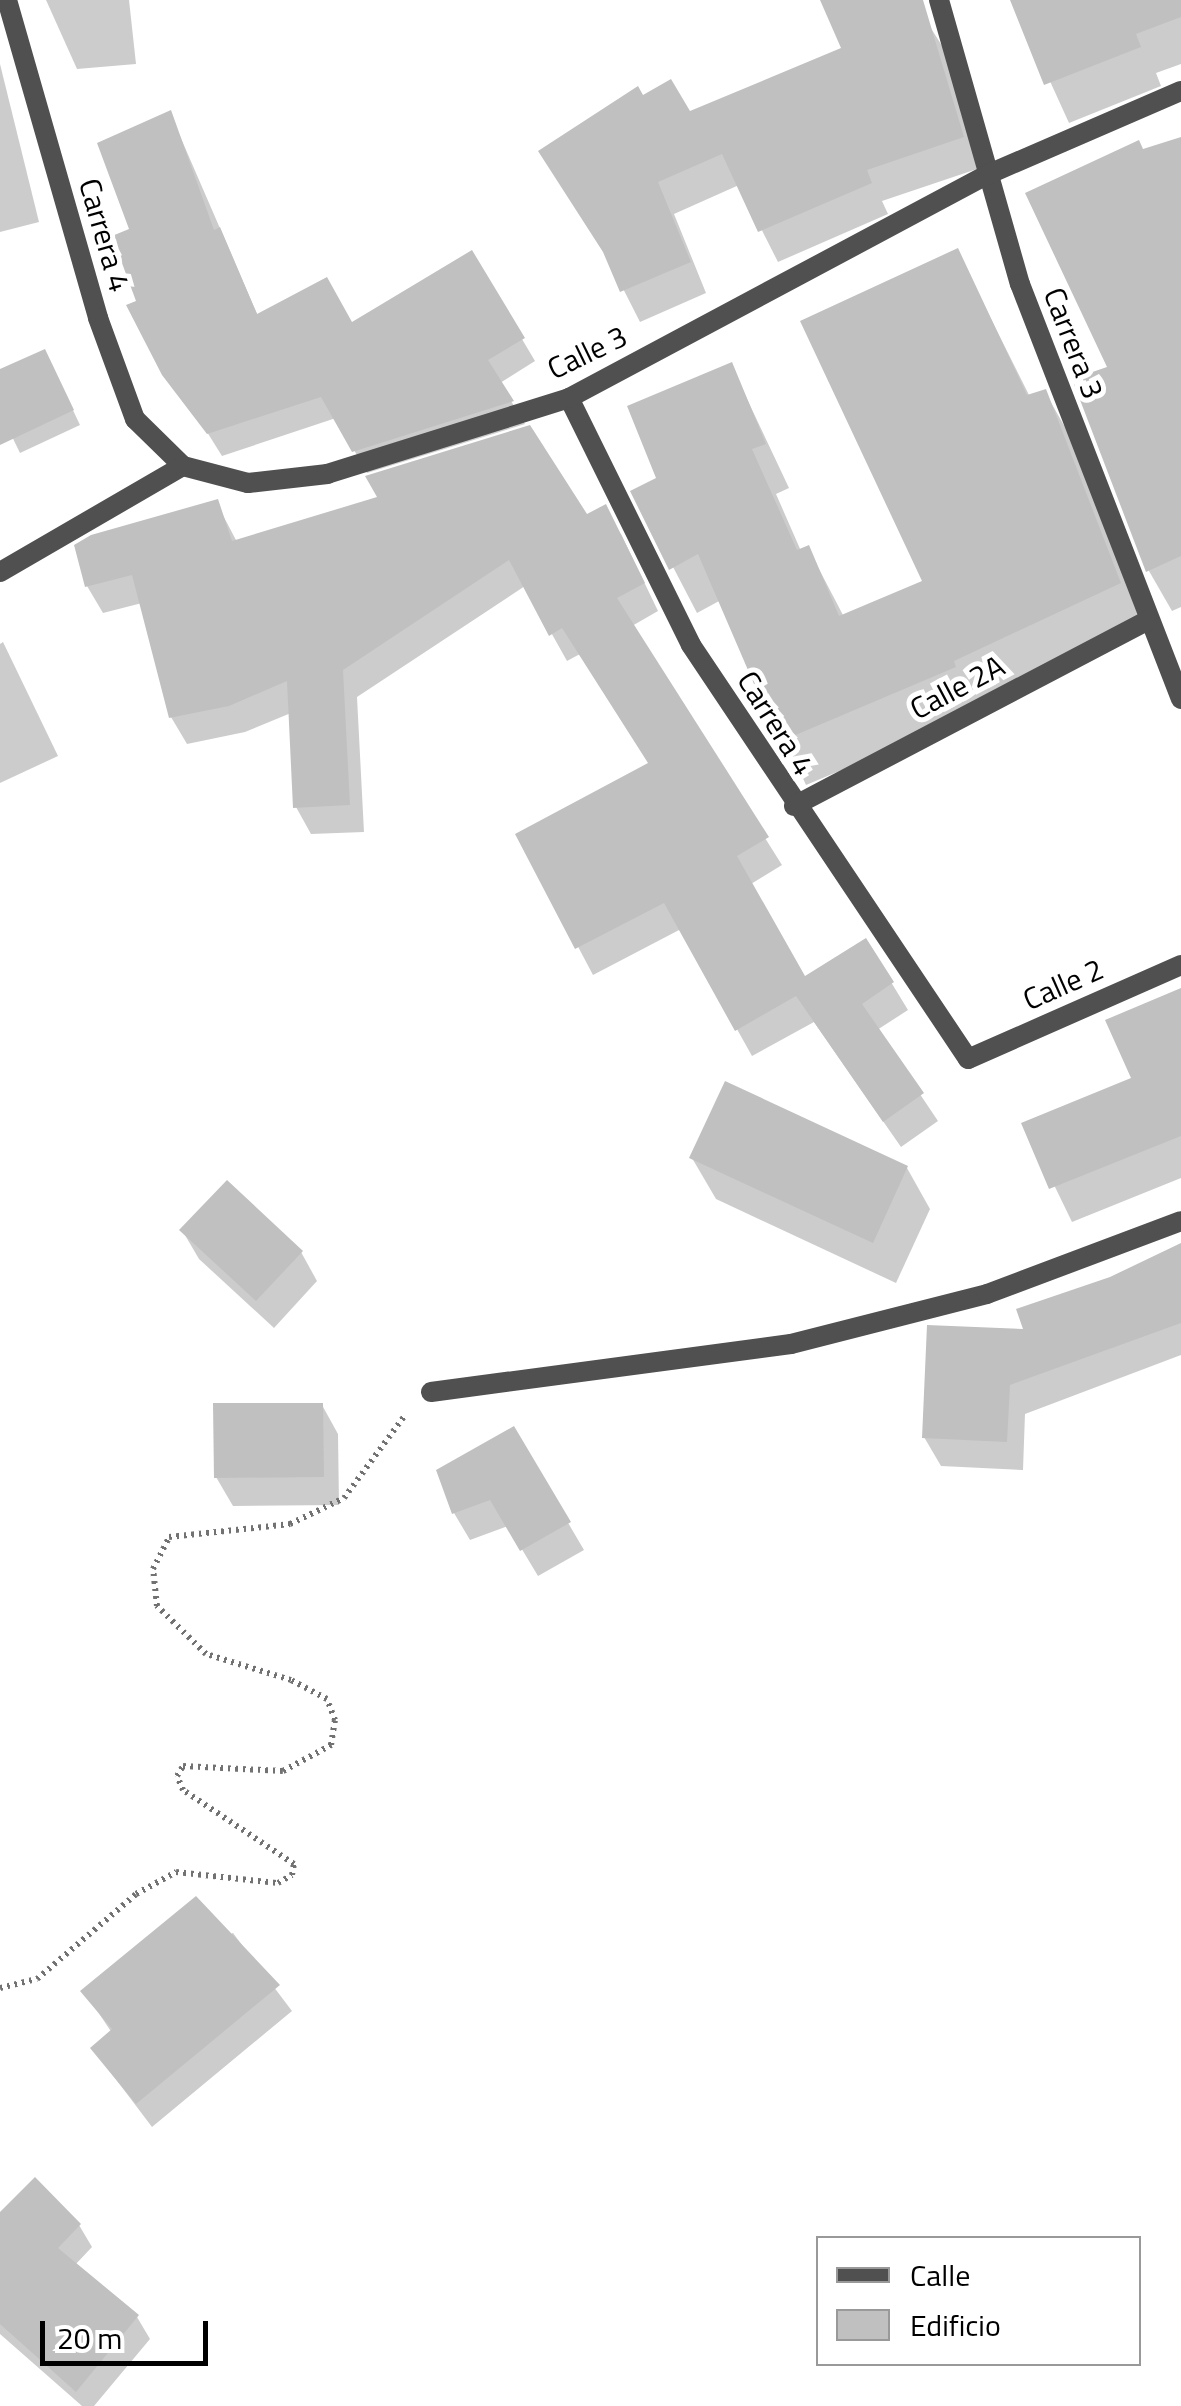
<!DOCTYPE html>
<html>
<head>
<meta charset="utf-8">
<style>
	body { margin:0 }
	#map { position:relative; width:1181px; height:2406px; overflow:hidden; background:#fff; font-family:"Titillium Web",sans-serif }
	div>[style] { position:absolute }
	.shadow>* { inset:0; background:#0003 }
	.building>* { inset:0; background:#c0c0c0 }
	.path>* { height:6px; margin-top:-3px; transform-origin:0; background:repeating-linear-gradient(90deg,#727272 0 2.5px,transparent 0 7.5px) }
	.lane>* { height:20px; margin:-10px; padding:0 10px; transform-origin:10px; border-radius:10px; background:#505050 }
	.street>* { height:20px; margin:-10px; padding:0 10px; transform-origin:10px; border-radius:10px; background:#505050 }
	span { translate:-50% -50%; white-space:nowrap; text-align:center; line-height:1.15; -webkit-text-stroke:10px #fff; paint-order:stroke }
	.street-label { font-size:30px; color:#000 }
	.legend { position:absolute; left:816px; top:2236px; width:325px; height:130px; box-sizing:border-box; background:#fff; border:2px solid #999; margin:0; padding:12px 18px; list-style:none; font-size:30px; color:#000 }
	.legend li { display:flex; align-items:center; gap:20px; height:50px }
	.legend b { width:50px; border:2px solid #999 }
	.scale { position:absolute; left:40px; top:2321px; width:168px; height:45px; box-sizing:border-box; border:5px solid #000; border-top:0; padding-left:12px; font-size:30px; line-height:35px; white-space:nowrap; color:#000; -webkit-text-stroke:8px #fff; paint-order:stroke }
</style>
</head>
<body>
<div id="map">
	<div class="shadow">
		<div style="clip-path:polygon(46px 0,129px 0,136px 64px,77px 69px)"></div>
		<div style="clip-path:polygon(823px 0,913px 0,946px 52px,980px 168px,882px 201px,888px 214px,778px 262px,739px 185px,674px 214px,706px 293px,640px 322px,609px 261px,642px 98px,689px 115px,844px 49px)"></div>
		<div style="clip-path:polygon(1013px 0,1181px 0,1181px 64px,1156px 73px,1161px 86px,1069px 123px)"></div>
		<div style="clip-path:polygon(0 64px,39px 222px,0 232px)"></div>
		<div style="clip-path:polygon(170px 113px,258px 316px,352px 326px,471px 253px,535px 361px,500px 383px,525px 424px,367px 473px,336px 418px,222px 456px,142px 328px,133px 231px)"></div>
		<div style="clip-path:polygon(1181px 140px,1181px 607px,1172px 611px,1149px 571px,1110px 368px,1143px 152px)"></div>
		<div style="clip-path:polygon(957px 251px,1030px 397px,1045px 392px,1070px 436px,1145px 628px,980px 712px,806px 785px,721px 600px,697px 613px,634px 492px,659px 479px,731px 365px,789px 488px,776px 494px,801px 551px,808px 548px,844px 617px,926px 582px)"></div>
		<div style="clip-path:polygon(54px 370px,80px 425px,20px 453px,0 412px,0 374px)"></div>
		<div style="clip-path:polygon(216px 502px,237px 542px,586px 518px,621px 534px,658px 611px,632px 626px,782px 865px,751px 884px,804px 980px,866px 941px,908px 1010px,877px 1030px,938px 1121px,901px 1147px,814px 1022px,752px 1056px,681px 929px,593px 975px,519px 835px,650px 765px,580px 654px,567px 661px,525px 586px,357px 697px,364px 832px,311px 834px,296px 807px,291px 713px,245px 732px,187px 744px,171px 717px,142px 603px,103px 613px,87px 586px)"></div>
		<div style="clip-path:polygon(3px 642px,58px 756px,0 783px,0 644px)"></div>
		<div style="clip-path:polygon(1181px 990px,1181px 1178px,1072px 1222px,1025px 1125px,1134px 1080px)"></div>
		<div style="clip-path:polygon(692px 1158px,907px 1168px,930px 1209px,896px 1283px,716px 1199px)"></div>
		<div style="clip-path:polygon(182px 1230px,301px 1252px,317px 1281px,274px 1328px,199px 1259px)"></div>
		<div style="clip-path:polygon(1181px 1248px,1181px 1355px,1025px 1414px,1023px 1470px,941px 1466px,924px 1437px,1111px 1279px)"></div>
		<div style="clip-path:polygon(322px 1405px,338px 1434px,339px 1505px,233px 1506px,216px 1477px)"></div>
		<div style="clip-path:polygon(513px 1429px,584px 1550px,538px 1576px,508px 1526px,470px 1540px,454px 1513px)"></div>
		<div style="clip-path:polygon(233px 1933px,292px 2011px,152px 2127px,93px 2049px,112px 2033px,84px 1991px)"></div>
		<div style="clip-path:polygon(0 2218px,79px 2225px,92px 2247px,75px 2265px,137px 2317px,150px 2339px,94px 2406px,82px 2406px,0 2334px)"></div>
	</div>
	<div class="building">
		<div style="clip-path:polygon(820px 0,923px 0,964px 137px,867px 170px,872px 183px,758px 232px,722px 154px,658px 182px,691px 262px,620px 292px,603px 252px,538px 151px,638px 86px,643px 95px,671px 79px,690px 111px,841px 48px)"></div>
		<div style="clip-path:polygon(1010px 0,1181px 0,1181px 17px,1136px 34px,1141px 47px,1044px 85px)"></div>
		<div style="clip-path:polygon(171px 110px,214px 230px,220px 227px,257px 314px,327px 277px,352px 322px,472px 250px,525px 338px,488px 360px,514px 401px,352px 452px,321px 397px,207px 434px,162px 375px,126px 305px,136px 301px,112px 236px,129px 229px,97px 143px)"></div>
		<div style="clip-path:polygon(1181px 137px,1181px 556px,1146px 572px,1072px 379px,1107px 367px,1025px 193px,1139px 140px,1143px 149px)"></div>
		<div style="clip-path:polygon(958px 248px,1027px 395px,1046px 389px,1121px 583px,954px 661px,956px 667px,779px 742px,698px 554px,669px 570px,630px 491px,656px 478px,627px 406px,732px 362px,766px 444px,752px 449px,797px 550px,809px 545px,839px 616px,922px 581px,800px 321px)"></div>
		<div style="clip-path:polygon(45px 349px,74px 410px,0 445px,0 369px)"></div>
		<div style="clip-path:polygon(530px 425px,587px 514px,606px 504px,645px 583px,617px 598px,769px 837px,737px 856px,805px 976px,866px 938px,894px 982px,862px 1004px,924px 1093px,883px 1122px,796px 996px,735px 1031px,664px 903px,575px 949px,515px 834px,648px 763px,562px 628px,549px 636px,509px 560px,343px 670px,350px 805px,293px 808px,287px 681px,229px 706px,169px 718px,132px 575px,85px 587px,74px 545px,91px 535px,218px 499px,232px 541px,377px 497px,365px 476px)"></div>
		<div style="clip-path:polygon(1181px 988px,1181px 1136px,1049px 1189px,1021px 1123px,1131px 1078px,1105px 1020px)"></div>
		<div style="clip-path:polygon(725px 1081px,908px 1166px,873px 1243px,689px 1158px)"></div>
		<div style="clip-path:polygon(227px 1180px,303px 1251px,256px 1301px,179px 1230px)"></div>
		<div style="clip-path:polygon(1181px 1243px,1181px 1323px,1010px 1385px,1007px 1442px,922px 1438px,927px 1325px,1023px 1329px,1016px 1309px,1110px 1277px)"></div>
		<div style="clip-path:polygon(213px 1403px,323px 1403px,324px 1477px,214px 1478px)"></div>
		<div style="clip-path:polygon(514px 1426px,571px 1522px,520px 1551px,490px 1500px,452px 1514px,436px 1470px)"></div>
		<div style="clip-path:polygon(196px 1896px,280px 1985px,136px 2104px,90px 2048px,112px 2029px,80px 1991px)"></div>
		<div style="clip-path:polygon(35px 2177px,81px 2224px,58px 2248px,139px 2315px,76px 2392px,0 2324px,0 2212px)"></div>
	</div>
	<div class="path">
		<div style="left:0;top:1988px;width:38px;rotate:-14deg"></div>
		<div style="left:37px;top:1979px;width:130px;rotate:-40.6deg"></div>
		<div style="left:136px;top:1894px;width:46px;rotate:-28.8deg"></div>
		<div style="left:176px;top:1872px;width:103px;rotate:6.2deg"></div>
		<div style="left:278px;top:1883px;width:16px;rotate:-30deg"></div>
		<div style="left:292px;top:1875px;width:11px;rotate:-80deg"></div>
		<div style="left:294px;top:1864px;width:133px;rotate:-146.3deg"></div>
		<div style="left:183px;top:1790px;width:15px;rotate:-113deg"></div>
		<div style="left:177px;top:1776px;width:12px;rotate:-59deg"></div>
		<div style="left:183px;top:1766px;width:100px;rotate:2.9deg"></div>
		<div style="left:283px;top:1771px;width:55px;rotate:-28.4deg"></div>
		<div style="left:331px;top:1745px;width:25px;rotate:-81deg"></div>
		<div style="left:335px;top:1720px;width:22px;rotate:-111deg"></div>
		<div style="left:327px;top:1699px;width:41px;rotate:-152.2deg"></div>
		<div style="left:291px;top:1680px;width:89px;rotate:-163deg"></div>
		<div style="left:206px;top:1654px;width:69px;rotate:-135.6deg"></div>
		<div style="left:157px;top:1606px;width:37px;rotate:-96deg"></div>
		<div style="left:153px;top:1569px;width:36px;rotate:-63deg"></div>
		<div style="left:169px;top:1537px;width:122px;rotate:-6.1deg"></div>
		<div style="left:290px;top:1524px;width:60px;rotate:-25.7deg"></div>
		<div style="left:344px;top:1498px;width:104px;rotate:-53.6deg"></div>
	</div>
	<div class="lane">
		<div style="left:431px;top:1392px;width:363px;rotate:-7.6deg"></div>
		<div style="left:791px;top:1344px;width:202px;rotate:-14.3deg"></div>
		<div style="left:987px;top:1294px;width:207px;rotate:-20.6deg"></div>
	</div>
	<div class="street">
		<div style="left:7px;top:0;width:331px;rotate:74deg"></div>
		<div style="left:98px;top:318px;width:108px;rotate:69.9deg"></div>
		<div style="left:135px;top:419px;width:67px;rotate:44.4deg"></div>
		<div style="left:939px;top:0;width:295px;rotate:74.1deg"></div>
		<div style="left:1020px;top:284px;width:445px;rotate:68.8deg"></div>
		<div style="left:569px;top:398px;width:275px;rotate:63.7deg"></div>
		<div style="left:691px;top:645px;width:498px;rotate:56.2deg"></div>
		<div style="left:968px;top:1059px;width:233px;rotate:-23.8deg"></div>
		<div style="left:0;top:572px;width:211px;rotate:-30.1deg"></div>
		<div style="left:183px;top:466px;width:67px;rotate:14.7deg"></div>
		<div style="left:248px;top:483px;width:80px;rotate:-6.5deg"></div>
		<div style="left:327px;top:474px;width:254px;rotate:-17.4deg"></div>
		<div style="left:569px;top:398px;width:476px;rotate:-28.1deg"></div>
		<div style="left:989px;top:174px;width:209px;rotate:-23.4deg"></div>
		<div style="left:794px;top:806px;width:399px;rotate:-27.7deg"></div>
	</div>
	<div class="street-label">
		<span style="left:105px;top:235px;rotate:74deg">Carrera 4</span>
		<span style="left:1074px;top:343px;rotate:69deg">Carrera 3</span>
		<span style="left:587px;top:352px;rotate:-26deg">Calle 3</span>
		<span style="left:957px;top:687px;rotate:-28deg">Calle 2A</span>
		<span style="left:776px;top:723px;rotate:58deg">Carrera 4</span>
		<span style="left:1063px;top:984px;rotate:-24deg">Calle 2</span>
	</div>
	<ul class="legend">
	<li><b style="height:12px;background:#505050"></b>Calle</li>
	<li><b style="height:28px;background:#c0c0c0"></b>Edificio</li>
	</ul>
	<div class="scale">20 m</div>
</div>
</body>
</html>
